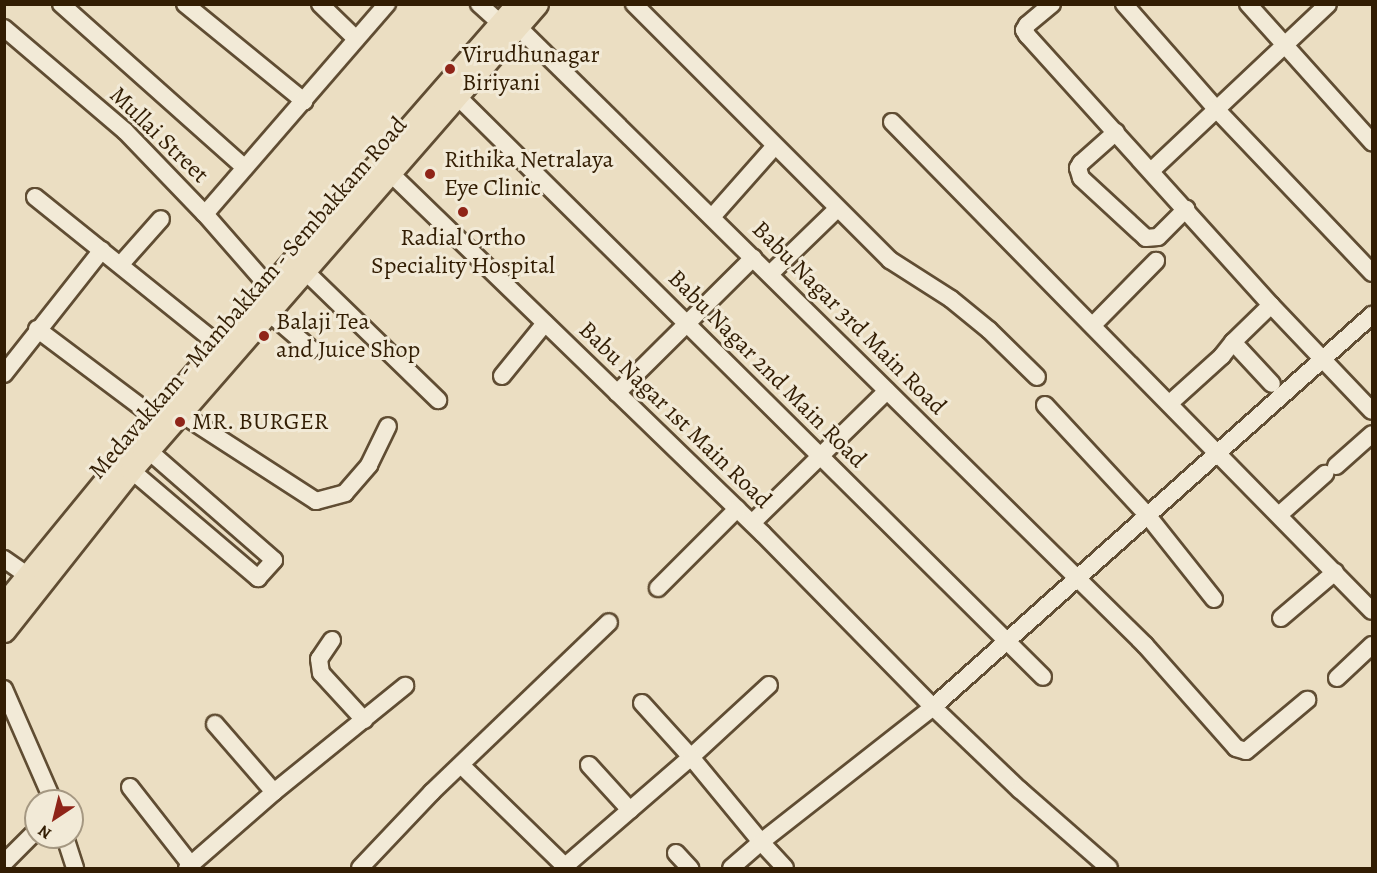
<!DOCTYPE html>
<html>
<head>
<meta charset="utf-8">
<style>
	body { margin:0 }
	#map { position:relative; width:1377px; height:873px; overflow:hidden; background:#ebdec2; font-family:Alegreya,serif }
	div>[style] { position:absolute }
	.roads { filter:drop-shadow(2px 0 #604d33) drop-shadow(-2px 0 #604d33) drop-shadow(0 2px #604d33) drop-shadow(0 -2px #604d33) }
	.minor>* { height:16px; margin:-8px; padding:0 8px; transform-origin:8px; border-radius:8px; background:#f2ead7 }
	.major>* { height:21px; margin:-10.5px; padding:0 10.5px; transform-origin:10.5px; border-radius:10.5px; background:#ebdec2 }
	.dots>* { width:16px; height:16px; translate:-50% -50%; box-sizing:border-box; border:3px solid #f2ead7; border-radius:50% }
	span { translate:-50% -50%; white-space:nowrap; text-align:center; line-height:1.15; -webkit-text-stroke:6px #f2ead7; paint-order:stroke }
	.poi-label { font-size:24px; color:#321d03 }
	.left { translate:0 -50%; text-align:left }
	.street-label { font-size:24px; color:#321d03 }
	.frame { position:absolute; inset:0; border:6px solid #321d03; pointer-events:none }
	.north { position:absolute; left:24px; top:789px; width:60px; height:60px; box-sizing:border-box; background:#f2ead7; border:2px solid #a59882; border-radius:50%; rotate:215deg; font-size:16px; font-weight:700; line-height:24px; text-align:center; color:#321d03 }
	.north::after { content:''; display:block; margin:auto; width:21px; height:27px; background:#8f2418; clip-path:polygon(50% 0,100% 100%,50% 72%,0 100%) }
</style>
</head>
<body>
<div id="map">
	<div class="roads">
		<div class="minor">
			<div style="left:61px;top:4px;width:246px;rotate:41.7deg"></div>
			<div style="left:185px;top:4px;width:154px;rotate:39.2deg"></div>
			<div style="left:320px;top:4px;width:50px;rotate:44.2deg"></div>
			<div style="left:479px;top:4px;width:28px;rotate:42deg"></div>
			<div style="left:634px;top:4px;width:362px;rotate:45deg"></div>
			<div style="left:890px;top:260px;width:72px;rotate:32.6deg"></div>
			<div style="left:951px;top:299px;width:49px;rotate:39.2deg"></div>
			<div style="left:989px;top:330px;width:67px;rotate:44.4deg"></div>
			<div style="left:1052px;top:4px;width:33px;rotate:140deg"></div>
			<div style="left:1027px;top:25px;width:6px;rotate:121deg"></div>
			<div style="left:1024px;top:30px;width:6px;rotate:59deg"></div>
			<div style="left:1027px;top:35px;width:364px;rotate:47.9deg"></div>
			<div style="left:1271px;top:305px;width:146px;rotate:46.4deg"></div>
			<div style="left:1124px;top:4px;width:141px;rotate:48.7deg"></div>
			<div style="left:1217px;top:110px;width:225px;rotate:46.4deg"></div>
			<div style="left:1248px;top:4px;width:186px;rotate:48.1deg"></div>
			<div style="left:510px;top:19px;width:892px;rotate:44.59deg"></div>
			<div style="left:1145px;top:645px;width:137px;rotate:48.5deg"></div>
			<div style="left:1236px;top:748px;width:10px;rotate:17deg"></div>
			<div style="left:1246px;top:751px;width:80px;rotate:-39.9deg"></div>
			<div style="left:4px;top:28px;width:159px;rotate:40.4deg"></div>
			<div style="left:125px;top:131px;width:115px;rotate:46.1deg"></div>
			<div style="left:205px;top:214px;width:97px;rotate:48.8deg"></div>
			<div style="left:457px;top:96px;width:825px;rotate:44.75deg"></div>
			<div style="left:892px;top:122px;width:685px;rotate:45.53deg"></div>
			<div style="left:1116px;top:132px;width:47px;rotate:138.5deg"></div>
			<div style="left:1081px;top:163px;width:6px;rotate:121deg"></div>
			<div style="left:1078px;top:168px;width:10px;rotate:73deg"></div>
			<div style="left:1081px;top:178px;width:88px;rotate:42.7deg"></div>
			<div style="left:1146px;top:238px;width:12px;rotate:-5deg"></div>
			<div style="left:1158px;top:237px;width:40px;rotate:-45deg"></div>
			<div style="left:382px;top:165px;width:530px;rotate:44.08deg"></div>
			<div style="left:763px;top:534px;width:243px;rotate:45.5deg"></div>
			<div style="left:933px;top:707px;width:120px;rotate:43.7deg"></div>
			<div style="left:1020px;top:790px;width:118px;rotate:41.2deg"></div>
			<div style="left:1151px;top:171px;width:243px;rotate:-43.3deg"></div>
			<div style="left:35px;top:197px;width:248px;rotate:38.8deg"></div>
			<div style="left:205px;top:214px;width:278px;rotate:-49.1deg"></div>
			<div style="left:712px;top:217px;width:94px;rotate:-48.5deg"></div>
			<div style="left:121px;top:264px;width:60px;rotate:-48.4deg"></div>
			<div style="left:304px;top:270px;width:187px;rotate:44.1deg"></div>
			<div style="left:770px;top:274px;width:93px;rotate:-44.1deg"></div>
			<div style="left:1271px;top:305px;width:53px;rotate:135.8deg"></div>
			<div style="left:1233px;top:342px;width:57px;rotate:47.1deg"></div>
			<div style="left:268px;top:312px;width:57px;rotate:40.7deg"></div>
			<div style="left:1093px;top:325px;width:90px;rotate:-45.5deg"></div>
			<div style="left:37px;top:329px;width:161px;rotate:36.9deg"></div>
			<div style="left:4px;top:374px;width:158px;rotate:-51.7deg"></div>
			<div style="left:502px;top:376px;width:68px;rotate:-50.9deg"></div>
			<div style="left:617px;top:393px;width:192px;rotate:-44.8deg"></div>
			<div style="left:1170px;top:403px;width:70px;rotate:-42.1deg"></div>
			<div style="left:1222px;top:356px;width:18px;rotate:-52deg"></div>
			<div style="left:1045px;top:405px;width:151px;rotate:47.1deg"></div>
			<div style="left:1148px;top:516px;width:106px;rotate:51.5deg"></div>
			<div style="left:180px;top:413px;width:162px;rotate:32.9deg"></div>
			<div style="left:316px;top:501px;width:30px;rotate:-15deg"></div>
			<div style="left:345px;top:493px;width:37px;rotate:-49deg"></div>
			<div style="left:369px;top:465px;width:43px;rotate:-64deg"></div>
			<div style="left:1336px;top:466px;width:48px;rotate:-41.6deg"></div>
			<div style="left:131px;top:470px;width:167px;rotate:40.4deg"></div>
			<div style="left:258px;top:578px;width:24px;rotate:-48deg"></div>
			<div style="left:274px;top:560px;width:167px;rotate:-138.9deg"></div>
			<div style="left:1279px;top:515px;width:62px;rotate:-41.7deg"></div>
			<div style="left:752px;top:523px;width:189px;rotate:-44.4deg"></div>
			<div style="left:4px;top:559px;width:39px;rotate:35deg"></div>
			<div style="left:658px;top:588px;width:112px;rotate:-45deg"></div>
			<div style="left:1281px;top:618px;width:71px;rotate:-40.4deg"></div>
			<div style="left:332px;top:640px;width:23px;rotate:124deg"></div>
			<div style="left:319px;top:659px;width:14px;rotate:82deg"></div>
			<div style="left:321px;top:673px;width:64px;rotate:47.5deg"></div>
			<div style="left:1337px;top:678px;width:48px;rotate:-43.3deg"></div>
			<div style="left:4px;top:689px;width:122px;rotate:66.4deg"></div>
			<div style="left:642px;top:703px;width:73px;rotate:47.8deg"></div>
			<div style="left:691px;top:757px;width:106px;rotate:-42.7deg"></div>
			<div style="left:215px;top:724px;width:90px;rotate:49.1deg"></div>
			<div style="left:461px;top:765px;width:148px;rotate:44.2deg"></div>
			<div style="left:589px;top:765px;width:61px;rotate:47.7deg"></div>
			<div style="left:130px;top:787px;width:99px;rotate:52deg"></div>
			<div style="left:65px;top:837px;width:33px;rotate:72deg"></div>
			<div style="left:676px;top:853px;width:21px;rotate:47deg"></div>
			<div style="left:4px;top:863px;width:45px;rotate:-45deg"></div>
			<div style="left:187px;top:868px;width:116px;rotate:-41.1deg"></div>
			<div style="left:274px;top:792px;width:169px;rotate:-39deg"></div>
			<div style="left:360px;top:868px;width:105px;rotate:-46.5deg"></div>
			<div style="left:432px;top:792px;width:245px;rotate:-43.8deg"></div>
			<div style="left:563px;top:868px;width:169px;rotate:-40.9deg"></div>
			<div style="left:691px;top:757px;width:110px;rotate:50.5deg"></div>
			<div style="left:761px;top:842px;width:219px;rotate:-38.1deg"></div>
			<div style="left:933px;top:707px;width:589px;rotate:-41.76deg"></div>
			<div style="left:731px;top:868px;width:40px;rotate:-41deg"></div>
			<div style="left:761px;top:842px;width:35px;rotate:47deg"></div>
		</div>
		<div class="major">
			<div style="left:4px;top:604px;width:256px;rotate:-50.7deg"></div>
			<div style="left:166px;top:406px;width:534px;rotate:-48.87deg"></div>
			<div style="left:4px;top:631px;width:205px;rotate:-51.7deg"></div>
			<div style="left:131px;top:470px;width:618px;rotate:-48.94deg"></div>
		</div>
	</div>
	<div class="dots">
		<div style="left:450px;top:69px;background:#8f2418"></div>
		<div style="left:430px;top:174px;background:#8f2418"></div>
		<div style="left:463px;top:212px;background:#8f2418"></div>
		<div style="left:264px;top:336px;background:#8f2418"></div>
		<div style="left:180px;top:422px;background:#8f2418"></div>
	</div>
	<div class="poi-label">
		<span class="left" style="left:462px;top:69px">Virudhunagar<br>Biriyani</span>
		<span class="left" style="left:444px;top:174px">Rithika Netralaya<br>Eye Clinic</span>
		<span style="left:463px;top:252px">Radial Ortho<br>Speciality Hospital</span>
		<span class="left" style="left:276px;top:336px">Balaji Tea<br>and Juice Shop</span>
		<span class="left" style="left:192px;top:422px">MR. BURGER</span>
	</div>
	<div class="street-label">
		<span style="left:159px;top:135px;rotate:44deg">Mullai Street</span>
		<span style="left:248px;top:298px;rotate:-49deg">Medavakkam - Mambakkam - Sembakkam Road</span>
		<span style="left:849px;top:318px;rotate:45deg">Babu Nagar 3rd Main Road</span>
		<span style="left:767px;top:369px;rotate:45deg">Babu Nagar 2nd Main Road</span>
		<span style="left:675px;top:415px;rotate:44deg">Babu Nagar 1st Main Road</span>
	</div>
	<div class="frame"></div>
	<div class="north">N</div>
</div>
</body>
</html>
